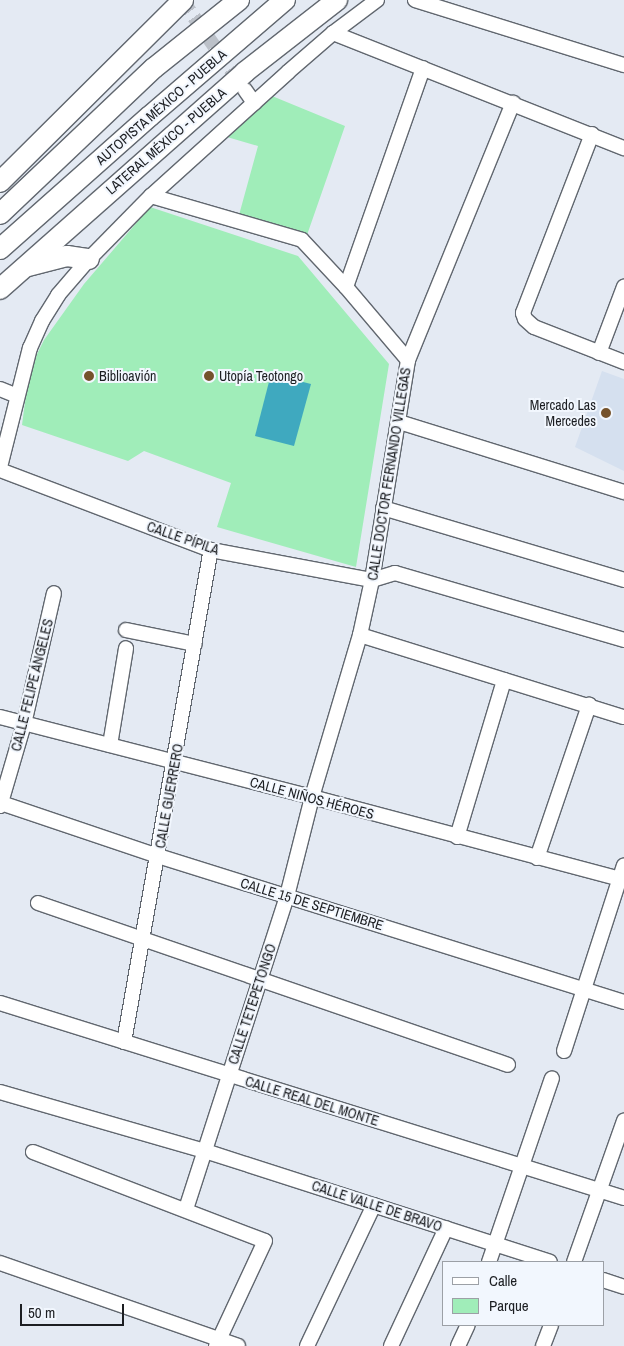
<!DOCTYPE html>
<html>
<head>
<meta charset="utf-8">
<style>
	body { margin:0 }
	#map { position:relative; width:624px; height:1346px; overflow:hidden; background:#e4eaf3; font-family:"Archivo Narrow",sans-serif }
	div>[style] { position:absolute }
	.built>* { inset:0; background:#d5e0ef }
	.green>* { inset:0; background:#a0edb9 }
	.water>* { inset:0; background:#3fa9bf }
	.minor-tunnel>* { height:14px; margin-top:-7px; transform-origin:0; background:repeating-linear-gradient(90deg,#bcc1c9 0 14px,transparent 0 21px) }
	.roads { filter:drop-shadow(1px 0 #61676f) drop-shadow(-1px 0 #61676f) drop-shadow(0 1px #61676f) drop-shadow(0 -1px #61676f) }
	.minor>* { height:14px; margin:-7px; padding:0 7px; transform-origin:7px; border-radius:7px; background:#fff }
	.highway>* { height:20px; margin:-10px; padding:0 10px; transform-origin:10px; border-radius:10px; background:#fff }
	.dots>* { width:14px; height:14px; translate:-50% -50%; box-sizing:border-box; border:2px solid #f2f7fe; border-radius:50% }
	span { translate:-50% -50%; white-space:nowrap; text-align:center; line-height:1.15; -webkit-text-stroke:4px #f2f7fe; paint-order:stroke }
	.street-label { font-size:14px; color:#1c1e22 }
	.poi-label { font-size:14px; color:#1c1e22 }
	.left { translate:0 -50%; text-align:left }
	.right { translate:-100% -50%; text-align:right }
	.legend { position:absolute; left:442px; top:1261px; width:162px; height:65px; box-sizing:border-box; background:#f2f7fe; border:1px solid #9ca0a6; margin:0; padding:6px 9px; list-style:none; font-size:15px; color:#1c1e22 }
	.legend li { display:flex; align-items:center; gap:10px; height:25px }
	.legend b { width:25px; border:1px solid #9ca0a6 }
	.scale { position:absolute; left:20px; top:1304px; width:104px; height:22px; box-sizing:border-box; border:2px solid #1c1e22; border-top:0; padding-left:6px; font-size:15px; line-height:18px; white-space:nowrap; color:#1c1e22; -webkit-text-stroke:4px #f2f7fe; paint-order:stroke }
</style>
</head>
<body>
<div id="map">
	<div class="built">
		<div style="clip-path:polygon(602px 371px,624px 379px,624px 471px,575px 447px)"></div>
	</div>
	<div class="green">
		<div style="clip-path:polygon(272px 96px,345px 126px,307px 235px,239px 215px,258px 146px,227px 137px)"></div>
		<div style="clip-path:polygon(150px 207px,298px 256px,389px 364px,356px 567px,217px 527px,231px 483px,144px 451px,128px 461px,22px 425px,27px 387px,37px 354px,44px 340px,84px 284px)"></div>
	</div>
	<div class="water">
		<div style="clip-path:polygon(271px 374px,311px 384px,294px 446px,255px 436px)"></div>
	</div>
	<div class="minor-tunnel">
		<div style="left:182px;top:0;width:105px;rotate:55.1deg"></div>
	</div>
	<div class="roads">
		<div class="minor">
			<div style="left:415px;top:0;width:219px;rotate:17.3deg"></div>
			<div style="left:333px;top:33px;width:313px;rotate:21.6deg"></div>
			<div style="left:245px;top:90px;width:16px;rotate:55deg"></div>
			<div style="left:592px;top:134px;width:192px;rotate:111.1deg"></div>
			<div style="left:523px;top:313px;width:6px;rotate:72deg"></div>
			<div style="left:525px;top:319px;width:12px;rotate:42deg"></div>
			<div style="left:534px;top:327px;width:97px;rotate:21.3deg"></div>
			<div style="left:151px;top:196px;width:157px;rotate:16.2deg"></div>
			<div style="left:302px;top:240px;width:64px;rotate:46.9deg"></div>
			<div style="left:346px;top:287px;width:96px;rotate:49.7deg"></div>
			<div style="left:346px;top:287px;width:232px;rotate:-70.6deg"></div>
			<div style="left:599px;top:353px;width:71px;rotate:-69.3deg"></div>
			<div style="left:0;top:389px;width:18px;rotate:22deg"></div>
			<div style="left:399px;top:422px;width:236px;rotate:17.3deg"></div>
			<div style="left:0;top:467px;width:123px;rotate:-75.9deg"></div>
			<div style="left:30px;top:348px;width:30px;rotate:-66deg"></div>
			<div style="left:42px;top:321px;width:31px;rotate:-58deg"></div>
			<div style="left:58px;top:295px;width:48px;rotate:-49.3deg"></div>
			<div style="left:89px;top:259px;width:88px;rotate:-45.5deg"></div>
			<div style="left:151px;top:196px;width:185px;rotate:-42.1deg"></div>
			<div style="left:288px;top:72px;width:60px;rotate:-40.9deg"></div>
			<div style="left:333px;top:33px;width:55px;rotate:-36.9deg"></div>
			<div style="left:0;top:470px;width:226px;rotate:20.8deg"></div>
			<div style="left:211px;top:550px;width:164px;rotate:10.6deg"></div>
			<div style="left:372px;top:580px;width:24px;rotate:-17deg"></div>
			<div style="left:395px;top:573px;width:239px;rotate:16.3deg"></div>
			<div style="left:383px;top:508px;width:252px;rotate:16.6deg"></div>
			<div style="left:126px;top:630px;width:70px;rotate:11.5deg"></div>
			<div style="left:360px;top:635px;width:276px;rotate:17.3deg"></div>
			<div style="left:0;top:717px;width:322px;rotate:14.4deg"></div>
			<div style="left:312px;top:797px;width:323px;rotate:14.9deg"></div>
			<div style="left:110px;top:745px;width:98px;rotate:-80.6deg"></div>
			<div style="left:1px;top:803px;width:166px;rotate:18.7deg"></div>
			<div style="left:158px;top:856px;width:488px;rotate:17.4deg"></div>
			<div style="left:0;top:806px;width:85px;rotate:-73.7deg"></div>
			<div style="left:24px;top:724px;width:134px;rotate:-77.1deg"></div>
			<div style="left:457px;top:837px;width:164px;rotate:-73.3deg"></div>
			<div style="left:537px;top:858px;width:162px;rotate:-71.2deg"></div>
			<div style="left:38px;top:903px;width:497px;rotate:19deg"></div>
			<div style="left:0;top:1003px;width:654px;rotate:17.35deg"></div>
			<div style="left:124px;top:1042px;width:500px;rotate:-80deg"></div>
			<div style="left:564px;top:1051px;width:195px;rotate:-72.1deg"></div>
			<div style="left:0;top:1092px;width:213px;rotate:16.1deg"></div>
			<div style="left:205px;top:1151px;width:362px;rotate:17.8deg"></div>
			<div style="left:33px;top:1152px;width:248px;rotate:21deg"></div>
			<div style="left:265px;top:1241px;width:116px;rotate:115deg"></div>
			<div style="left:186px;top:1209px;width:329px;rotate:-72.1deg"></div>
			<div style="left:287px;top:896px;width:102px;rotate:-75.8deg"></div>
			<div style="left:312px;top:797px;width:169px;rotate:-73.5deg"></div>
			<div style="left:360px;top:635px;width:56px;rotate:-77.7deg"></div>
			<div style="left:372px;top:580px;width:223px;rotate:-80.7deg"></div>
			<div style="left:408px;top:360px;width:278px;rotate:-67.8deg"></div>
			<div style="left:489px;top:1262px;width:194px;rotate:-71.1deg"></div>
			<div style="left:574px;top:1262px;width:150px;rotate:-70.5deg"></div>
			<div style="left:0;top:1263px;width:252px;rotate:19.2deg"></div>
			<div style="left:603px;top:1280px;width:22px;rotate:18deg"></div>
			<div style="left:307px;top:1346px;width:156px;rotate:-64.6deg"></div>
			<div style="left:391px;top:1346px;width:130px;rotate:-65deg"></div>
			<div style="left:458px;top:1346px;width:23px;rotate:-65deg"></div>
			<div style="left:543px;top:1346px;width:22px;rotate:-69deg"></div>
		</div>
		<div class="highway">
			<div style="left:0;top:182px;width:258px;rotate:-44.8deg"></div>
			<div style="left:0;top:214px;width:212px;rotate:-43.5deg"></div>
			<div style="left:154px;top:68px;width:109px;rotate:-38.7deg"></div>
			<div style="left:0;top:249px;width:200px;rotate:-41.6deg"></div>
			<div style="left:150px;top:116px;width:178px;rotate:-40.7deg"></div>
			<div style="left:28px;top:266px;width:40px;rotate:-14.4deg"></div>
			<div style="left:67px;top:256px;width:22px;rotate:8deg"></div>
			<div style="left:0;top:289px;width:327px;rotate:-41.5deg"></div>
			<div style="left:245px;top:72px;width:117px;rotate:-38deg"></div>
		</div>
	</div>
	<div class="dots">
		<div style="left:89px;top:376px;background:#75522b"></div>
		<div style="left:209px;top:376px;background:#75522b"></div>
		<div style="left:606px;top:413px;background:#75522b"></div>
	</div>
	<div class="street-label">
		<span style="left:161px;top:107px;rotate:-41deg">AUTOPISTA MÉXICO - PUEBLA</span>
		<span style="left:166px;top:141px;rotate:-41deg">LATERAL MÉXICO - PUEBLA</span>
		<span style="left:389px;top:474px;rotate:-81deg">CALLE DOCTOR FERNANDO VILLEGAS</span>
		<span style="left:183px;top:538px;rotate:19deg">CALLE PÍPILA</span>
		<span style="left:32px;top:685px;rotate:-76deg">CALLE FELIPE ÁNGELES</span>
		<span style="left:169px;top:796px;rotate:-80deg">CALLE GUERRERO</span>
		<span style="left:312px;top:798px;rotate:15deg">CALLE NIÑOS HÉROES</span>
		<span style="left:312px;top:904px;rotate:17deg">CALLE 15 DE SEPTIEMBRE</span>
		<span style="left:252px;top:1004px;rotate:-72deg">CALLE TETEPETONGO</span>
		<span style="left:312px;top:1101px;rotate:17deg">CALLE REAL DEL MONTE</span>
		<span style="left:377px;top:1206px;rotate:18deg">CALLE VALLE DE BRAVO</span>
	</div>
	<div class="poi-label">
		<span class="left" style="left:99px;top:376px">Biblioavión</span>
		<span class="left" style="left:219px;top:376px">Utopía Teotongo</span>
		<span class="right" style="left:596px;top:413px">Mercado Las<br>Mercedes</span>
	</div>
	<ul class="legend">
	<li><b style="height:6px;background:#fff"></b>Calle</li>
	<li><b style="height:14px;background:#a0edb9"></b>Parque</li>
	</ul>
	<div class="scale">50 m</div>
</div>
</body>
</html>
